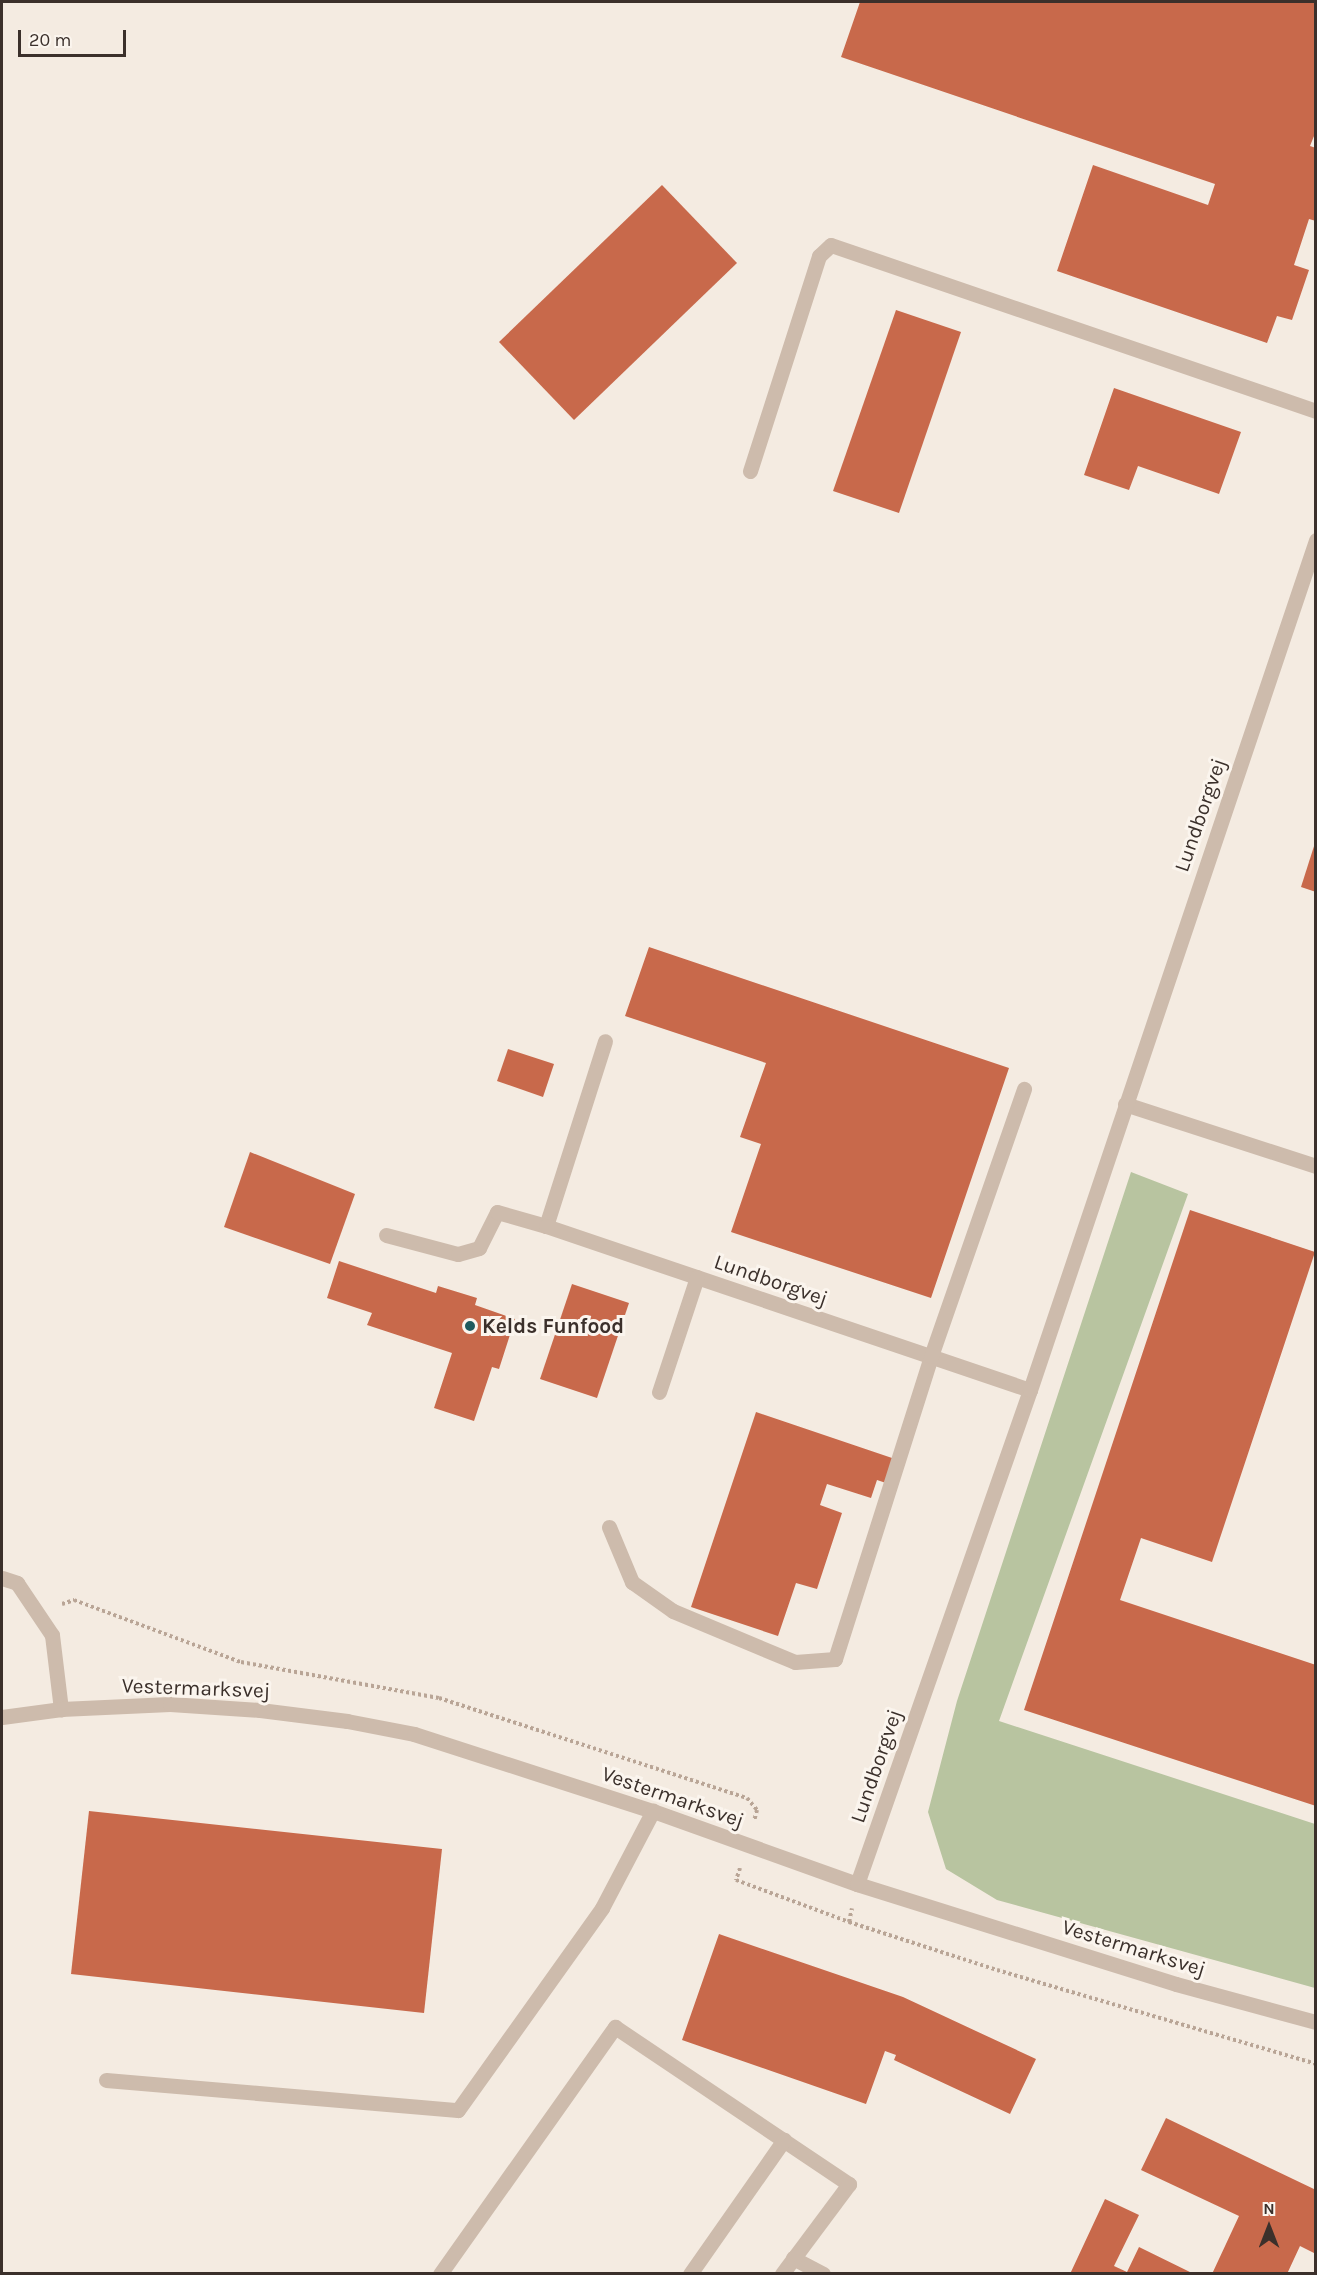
<!DOCTYPE html>
<html>
<head>
<meta charset="utf-8">
<style>
	body { margin:0 }
	#map { position:relative; width:1317px; height:2275px; overflow:hidden; background:#f4ebe1; font-family:Karla,sans-serif }
	div>[style] { position:absolute }
	.green>* { inset:0; background:#b8c4a0 }
	.building>* { inset:0; background:#c8694b }
	.path>* { height:4px; margin-top:-2px; transform-origin:0; background:repeating-linear-gradient(90deg,#b9a596 0 3px,transparent 0 6px) }
	.minor>* { height:15px; margin:-7.5px; padding:0 7.5px; transform-origin:7.5px; border-radius:7.5px; background:#cdbbac }
	.dots>* { width:16px; height:16px; translate:-50% -50%; box-sizing:border-box; border:3px solid #fbf5ee; border-radius:50% }
	span { translate:-50% -50%; white-space:nowrap; text-align:center; line-height:1.15; -webkit-text-stroke:6px #fbf5ee; paint-order:stroke }
	.street-label { font-size:21px; color:#3b302b }
	.poi-label { font-size:21px; color:#3b302b; font-weight:700 }
	.left { translate:0 -50%; text-align:left }
	.frame { position:absolute; inset:0; border:3px solid #3b302b; pointer-events:none }
	.north { position:absolute; left:1239px; top:2197px; width:60px; height:60px; -webkit-text-stroke:4px #fbf5ee; paint-order:stroke; rotate:0deg; font-size:16px; font-weight:700; line-height:24px; text-align:center; color:#3b302b }
	.north::after { content:''; display:block; margin:auto; width:21px; height:27px; background:#3b302b; clip-path:polygon(50% 0,100% 100%,50% 72%,0 100%) }
	.scale { position:absolute; left:18px; top:30px; width:108px; height:27px; box-sizing:border-box; border:3px solid #3b302b; border-top:0; padding-left:8px; font-size:18px; line-height:21px; white-space:nowrap; color:#3b302b; -webkit-text-stroke:4px #fbf5ee; paint-order:stroke }
</style>
</head>
<body>
<div id="map">
	<div class="green">
		<div style="clip-path:polygon(1131px 1172px,1188px 1194px,999px 1721px,1315px 1824px,1315px 1988px,997px 1900px,946px 1869px,928px 1812px,957px 1701px)"></div>
	</div>
	<div class="building">
		<div style="clip-path:polygon(860px 2px,1316px 2px,1316px 131px,1310px 146px,1316px 148px,1316px 221px,1309px 219px,1294px 265px,1309px 270px,1292px 320px,1277px 316px,1267px 343px,1057px 271px,1093px 165px,1208px 205px,1215px 184px,841px 57px)"></div>
		<div style="clip-path:polygon(662px 185px,737px 263px,574px 420px,499px 342px)"></div>
		<div style="clip-path:polygon(896px 310px,961px 332px,899px 513px,833px 491px)"></div>
		<div style="clip-path:polygon(1114px 388px,1241px 432px,1219px 494px,1138px 466px,1129px 490px,1084px 475px)"></div>
		<div style="clip-path:polygon(1315px 843px,1316px 843px,1316px 892px,1301px 887px)"></div>
		<div style="clip-path:polygon(649px 947px,1009px 1068px,931px 1298px,731px 1232px,761px 1144px,740px 1137px,766px 1063px,625px 1016px)"></div>
		<div style="clip-path:polygon(508px 1049px,554px 1064px,543px 1097px,497px 1081px)"></div>
		<div style="clip-path:polygon(250px 1152px,355px 1194px,330px 1264px,224px 1227px)"></div>
		<div style="clip-path:polygon(1190px 1210px,1315px 1252px,1212px 1562px,1141px 1538px,1120px 1600px,1316px 1665px,1316px 1806px,1024px 1710px)"></div>
		<div style="clip-path:polygon(339px 1261px,436px 1293px,438px 1286px,477px 1298px,475px 1305px,515px 1319px,499px 1369px,492px 1367px,474px 1421px,434px 1408px,452px 1353px,367px 1325px,372px 1313px,327px 1298px)"></div>
		<div style="clip-path:polygon(572px 1284px,629px 1303px,597px 1398px,540px 1379px)"></div>
		<div style="clip-path:polygon(756px 1412px,895px 1459px,886px 1483px,877px 1480px,871px 1498px,827px 1484px,820px 1505px,842px 1513px,817px 1589px,796px 1583px,778px 1636px,691px 1607px)"></div>
		<div style="clip-path:polygon(89px 1811px,442px 1849px,424px 2013px,71px 1974px)"></div>
		<div style="clip-path:polygon(719px 1934px,903px 1997px,1036px 2059px,1010px 2114px,894px 2060px,896px 2055px,885px 2051px,866px 2104px,682px 2040px)"></div>
		<div style="clip-path:polygon(1166px 2118px,1316px 2190px,1316px 2254px,1300px 2246px,1287px 2274px,1212px 2274px,1239px 2216px,1141px 2170px)"></div>
		<div style="clip-path:polygon(1105px 2199px,1139px 2215px,1114px 2266px,1127px 2272px,1139px 2247px,1194px 2274px,1070px 2274px)"></div>
	</div>
	<div class="path">
		<div style="left:62px;top:1604px;width:13px;rotate:-18deg"></div>
		<div style="left:74px;top:1600px;width:178px;rotate:20.4deg"></div>
		<div style="left:241px;top:1662px;width:201px;rotate:10.3deg"></div>
		<div style="left:439px;top:1698px;width:324px;rotate:18deg"></div>
		<div style="left:747px;top:1798px;width:16px;rotate:50deg"></div>
		<div style="left:757px;top:1810px;width:11px;rotate:105deg"></div>
		<div style="left:740px;top:1868px;width:13px;rotate:108deg"></div>
		<div style="left:736px;top:1880px;width:121px;rotate:20.4deg"></div>
		<div style="left:849px;top:1922px;width:156px;rotate:18deg"></div>
		<div style="left:997px;top:1970px;width:333px;rotate:16.4deg"></div>
		<div style="left:849px;top:1922px;width:14px;rotate:-78deg"></div>
	</div>
	<div class="minor">
		<div style="left:750px;top:471px;width:226px;rotate:-72.2deg"></div>
		<div style="left:819px;top:256px;width:16px;rotate:-43deg"></div>
		<div style="left:831px;top:245px;width:513px;rotate:18.89deg"></div>
		<div style="left:1125px;top:1104px;width:201px;rotate:18deg"></div>
		<div style="left:546px;top:1226px;width:194px;rotate:-72.3deg"></div>
		<div style="left:386px;top:1235px;width:74px;rotate:14.8deg"></div>
		<div style="left:458px;top:1254px;width:22px;rotate:-16deg"></div>
		<div style="left:479px;top:1248px;width:40px;rotate:-63.4deg"></div>
		<div style="left:497px;top:1212px;width:51px;rotate:15.9deg"></div>
		<div style="left:546px;top:1226px;width:511px;rotate:18.72deg"></div>
		<div style="left:659px;top:1392px;width:121px;rotate:-71.7deg"></div>
		<div style="left:609px;top:1527px;width:60px;rotate:67.3deg"></div>
		<div style="left:632px;top:1582px;width:50px;rotate:35.3deg"></div>
		<div style="left:673px;top:1611px;width:132px;rotate:22.7deg"></div>
		<div style="left:795px;top:1662px;width:40px;rotate:-4.3deg"></div>
		<div style="left:835px;top:1659px;width:318px;rotate:-72.4deg"></div>
		<div style="left:931px;top:1356px;width:283px;rotate:-70.8deg"></div>
		<div style="left:2px;top:1578px;width:16px;rotate:18deg"></div>
		<div style="left:17px;top:1583px;width:63px;rotate:56.1deg"></div>
		<div style="left:52px;top:1635px;width:75px;rotate:83.1deg"></div>
		<div style="left:2px;top:1717px;width:60px;rotate:-7.7deg"></div>
		<div style="left:61px;top:1709px;width:109px;rotate:-2.6deg"></div>
		<div style="left:170px;top:1704px;width:90px;rotate:3.8deg"></div>
		<div style="left:260px;top:1710px;width:88px;rotate:7.2deg"></div>
		<div style="left:347px;top:1721px;width:68px;rotate:11deg"></div>
		<div style="left:414px;top:1734px;width:251px;rotate:17.9deg"></div>
		<div style="left:653px;top:1811px;width:217px;rotate:19.7deg"></div>
		<div style="left:857px;top:1884px;width:334px;rotate:17.4deg"></div>
		<div style="left:1176px;top:1984px;width:145px;rotate:15.2deg"></div>
		<div style="left:857px;top:1884px;width:523px;rotate:-70.7deg"></div>
		<div style="left:1030px;top:1390px;width:897px;rotate:-71.4deg"></div>
		<div style="left:106px;top:2080px;width:353px;rotate:4.9deg"></div>
		<div style="left:458px;top:2110px;width:248px;rotate:-54.5deg"></div>
		<div style="left:602px;top:1908px;width:110px;rotate:-62.3deg"></div>
		<div style="left:793px;top:2258px;width:34px;rotate:28deg"></div>
		<div style="left:440px;top:2274px;width:303px;rotate:-54.7deg"></div>
		<div style="left:615px;top:2027px;width:282px;rotate:33.9deg"></div>
		<div style="left:849px;top:2184px;width:112px;rotate:126.7deg"></div>
		<div style="left:690px;top:2274px;width:164px;rotate:-55deg"></div>
	</div>
	<div class="dots">
		<div style="left:470px;top:1326px;background:#1f5a5e"></div>
	</div>
	<div class="street-label">
		<span style="left:1200px;top:815px;rotate:-71deg">Lundborgvej</span>
		<span style="left:771px;top:1280px;rotate:19deg">Lundborgvej</span>
		<span style="left:196px;top:1688px;rotate:2deg">Vestermarksvej</span>
		<span style="left:876px;top:1766px;rotate:-71deg">Lundborgvej</span>
		<span style="left:673px;top:1797px;rotate:19deg">Vestermarksvej</span>
		<span style="left:1134px;top:1948px;rotate:17deg">Vestermarksvej</span>
	</div>
	<div class="poi-label">
		<span class="left" style="left:482px;top:1326px">Kelds Funfood</span>
	</div>
	<div class="frame"></div>
	<div class="north">N</div>
	<div class="scale">20 m</div>
</div>
</body>
</html>
